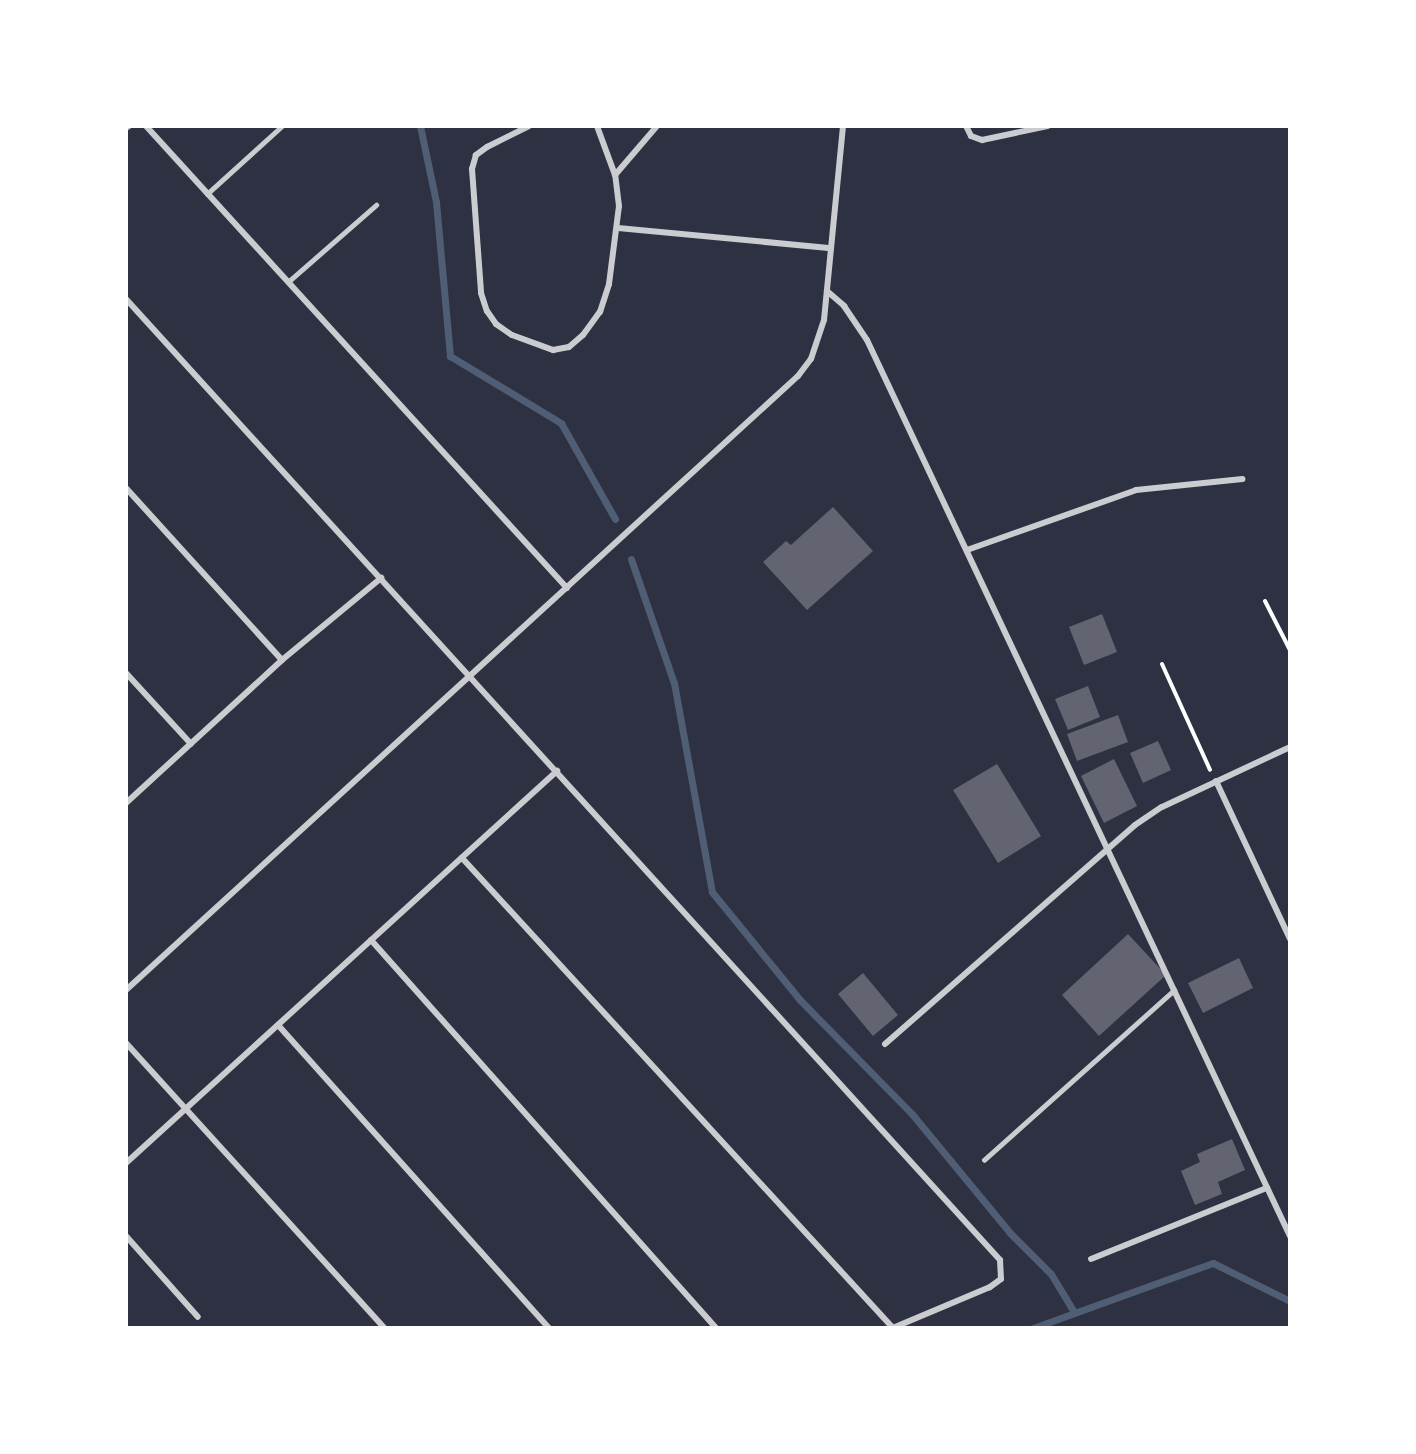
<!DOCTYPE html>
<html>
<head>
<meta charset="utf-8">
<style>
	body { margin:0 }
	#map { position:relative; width:1416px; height:1454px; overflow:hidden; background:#2d3142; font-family:Inter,sans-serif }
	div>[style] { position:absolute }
	.stream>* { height:7px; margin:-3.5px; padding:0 3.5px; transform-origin:3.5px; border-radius:3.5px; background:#4f5d75 }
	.building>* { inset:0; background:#626471 }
	.path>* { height:4px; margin:-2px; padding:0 2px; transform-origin:2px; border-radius:2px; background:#fff }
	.service>* { height:4.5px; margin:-2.25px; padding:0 2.25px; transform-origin:2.25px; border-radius:2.25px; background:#caccd0 }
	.minor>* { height:6px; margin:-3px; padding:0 3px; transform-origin:3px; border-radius:3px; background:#caccd0 }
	span { translate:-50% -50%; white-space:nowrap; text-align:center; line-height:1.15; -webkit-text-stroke:6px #fff; paint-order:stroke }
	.frame { position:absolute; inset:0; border:128px solid #fff; pointer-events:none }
</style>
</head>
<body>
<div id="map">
	<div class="stream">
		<div style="left:420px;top:126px;width:78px;rotate:78.1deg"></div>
		<div style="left:436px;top:202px;width:155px;rotate:84.8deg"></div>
		<div style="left:450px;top:356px;width:130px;rotate:31.1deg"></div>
		<div style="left:561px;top:423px;width:110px;rotate:60.6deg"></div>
		<div style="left:631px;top:559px;width:131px;rotate:70.9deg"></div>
		<div style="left:674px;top:683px;width:212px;rotate:79.7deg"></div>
		<div style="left:712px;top:892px;width:139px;rotate:50.8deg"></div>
		<div style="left:800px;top:1000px;width:160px;rotate:45.5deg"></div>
		<div style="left:912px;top:1114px;width:154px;rotate:50.5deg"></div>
		<div style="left:1010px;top:1233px;width:58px;rotate:45deg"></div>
		<div style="left:1051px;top:1274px;width:44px;rotate:58.8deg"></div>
		<div style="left:1033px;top:1328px;width:191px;rotate:-19.9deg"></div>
		<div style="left:1213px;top:1263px;width:86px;rotate:26.3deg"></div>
	</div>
	<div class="building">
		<div style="clip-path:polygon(833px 507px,873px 551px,807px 610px,763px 562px,786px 541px,791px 545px)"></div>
		<div style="clip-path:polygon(1102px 614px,1117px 652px,1084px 665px,1069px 627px)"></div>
		<div style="clip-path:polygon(1088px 686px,1100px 717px,1068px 730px,1055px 699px)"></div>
		<div style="clip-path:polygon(1118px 715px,1128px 742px,1077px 761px,1067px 734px)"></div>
		<div style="clip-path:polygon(1158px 741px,1171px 770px,1143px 783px,1130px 753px)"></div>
		<div style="clip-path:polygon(1114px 759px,1137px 806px,1104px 823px,1081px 776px)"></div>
		<div style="clip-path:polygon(997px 764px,1041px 836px,998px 863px,953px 790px)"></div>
		<div style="clip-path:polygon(1128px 934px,1166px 975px,1099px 1036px,1062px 995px)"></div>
		<div style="clip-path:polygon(1239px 958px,1253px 988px,1203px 1013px,1188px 983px)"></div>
		<div style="clip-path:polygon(863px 973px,898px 1015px,873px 1036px,838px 994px)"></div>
		<div style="clip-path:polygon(1232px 1139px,1245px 1170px,1218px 1182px,1222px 1194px,1195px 1205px,1181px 1171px,1200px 1162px,1197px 1154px)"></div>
	</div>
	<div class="path">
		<div style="left:1265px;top:601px;width:55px;rotate:63deg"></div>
		<div style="left:1162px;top:664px;width:116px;rotate:65.6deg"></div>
	</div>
	<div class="service">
		<div style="left:207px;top:194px;width:101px;rotate:-42.2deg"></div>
		<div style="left:288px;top:282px;width:117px;rotate:-41.2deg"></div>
		<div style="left:984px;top:1160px;width:255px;rotate:-41.8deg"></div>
	</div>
	<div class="minor">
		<div style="left:146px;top:126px;width:625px;rotate:47.66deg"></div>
		<div style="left:529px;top:126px;width:47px;rotate:153.4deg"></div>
		<div style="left:487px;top:147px;width:14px;rotate:144deg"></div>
		<div style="left:476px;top:155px;width:15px;rotate:106deg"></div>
		<div style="left:472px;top:169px;width:124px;rotate:85.8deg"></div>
		<div style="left:481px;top:293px;width:19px;rotate:72deg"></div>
		<div style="left:487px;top:311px;width:16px;rotate:55deg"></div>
		<div style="left:496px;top:324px;width:19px;rotate:35deg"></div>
		<div style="left:512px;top:335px;width:44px;rotate:20.1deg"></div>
		<div style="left:553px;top:350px;width:16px;rotate:-11deg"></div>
		<div style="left:569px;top:347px;width:18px;rotate:-41deg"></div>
		<div style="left:583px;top:335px;width:29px;rotate:-54deg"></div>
		<div style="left:600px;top:312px;width:29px;rotate:-72deg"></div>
		<div style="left:609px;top:284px;width:79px;rotate:-82.7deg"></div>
		<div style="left:619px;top:206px;width:31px;rotate:-97deg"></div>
		<div style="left:615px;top:175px;width:52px;rotate:-110.2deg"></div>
		<div style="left:966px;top:126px;width:11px;rotate:63deg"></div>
		<div style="left:971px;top:136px;width:12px;rotate:20deg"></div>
		<div style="left:982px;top:140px;width:67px;rotate:-12deg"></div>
		<div style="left:126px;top:128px;width:4px;rotate:-34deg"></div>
		<div style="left:615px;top:175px;width:65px;rotate:-49.4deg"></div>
		<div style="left:618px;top:228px;width:214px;rotate:5.4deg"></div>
		<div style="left:827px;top:291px;width:23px;rotate:41deg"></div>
		<div style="left:844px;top:306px;width:41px;rotate:55.9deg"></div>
		<div style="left:867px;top:340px;width:991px;rotate:64.73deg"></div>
		<div style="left:126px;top:299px;width:1299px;rotate:47.71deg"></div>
		<div style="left:1000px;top:1260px;width:19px;rotate:87deg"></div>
		<div style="left:1001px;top:1279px;width:14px;rotate:144deg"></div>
		<div style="left:990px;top:1287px;width:105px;rotate:157.1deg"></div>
		<div style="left:893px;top:1328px;width:638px;rotate:-132.52deg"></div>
		<div style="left:126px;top:488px;width:232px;rotate:47.8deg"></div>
		<div style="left:967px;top:550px;width:179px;rotate:-19.5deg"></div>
		<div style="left:1136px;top:490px;width:107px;rotate:-5.9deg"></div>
		<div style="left:126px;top:673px;width:96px;rotate:47.5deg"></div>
		<div style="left:1216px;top:781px;width:174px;rotate:64.9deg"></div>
		<div style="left:126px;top:803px;width:212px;rotate:-42.5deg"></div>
		<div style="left:282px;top:660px;width:129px;rotate:-39.6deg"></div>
		<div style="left:371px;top:940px;width:519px;rotate:48.36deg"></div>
		<div style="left:126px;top:990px;width:910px;rotate:-42.42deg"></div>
		<div style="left:798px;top:376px;width:21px;rotate:-53deg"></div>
		<div style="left:811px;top:359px;width:41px;rotate:-71.6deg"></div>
		<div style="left:824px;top:320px;width:195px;rotate:-84.4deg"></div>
		<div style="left:278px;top:1025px;width:407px;rotate:48.2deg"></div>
		<div style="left:126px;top:1043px;width:384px;rotate:47.8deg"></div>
		<div style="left:885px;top:1044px;width:332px;rotate:-41.2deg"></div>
		<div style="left:1135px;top:825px;width:32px;rotate:-34deg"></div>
		<div style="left:1162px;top:807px;width:141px;rotate:-25.1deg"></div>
		<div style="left:126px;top:1163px;width:583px;rotate:-42.29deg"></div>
		<div style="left:126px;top:1236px;width:108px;rotate:48.4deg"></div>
		<div style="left:1091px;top:1259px;width:190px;rotate:-22deg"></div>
	</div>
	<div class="frame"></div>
</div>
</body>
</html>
